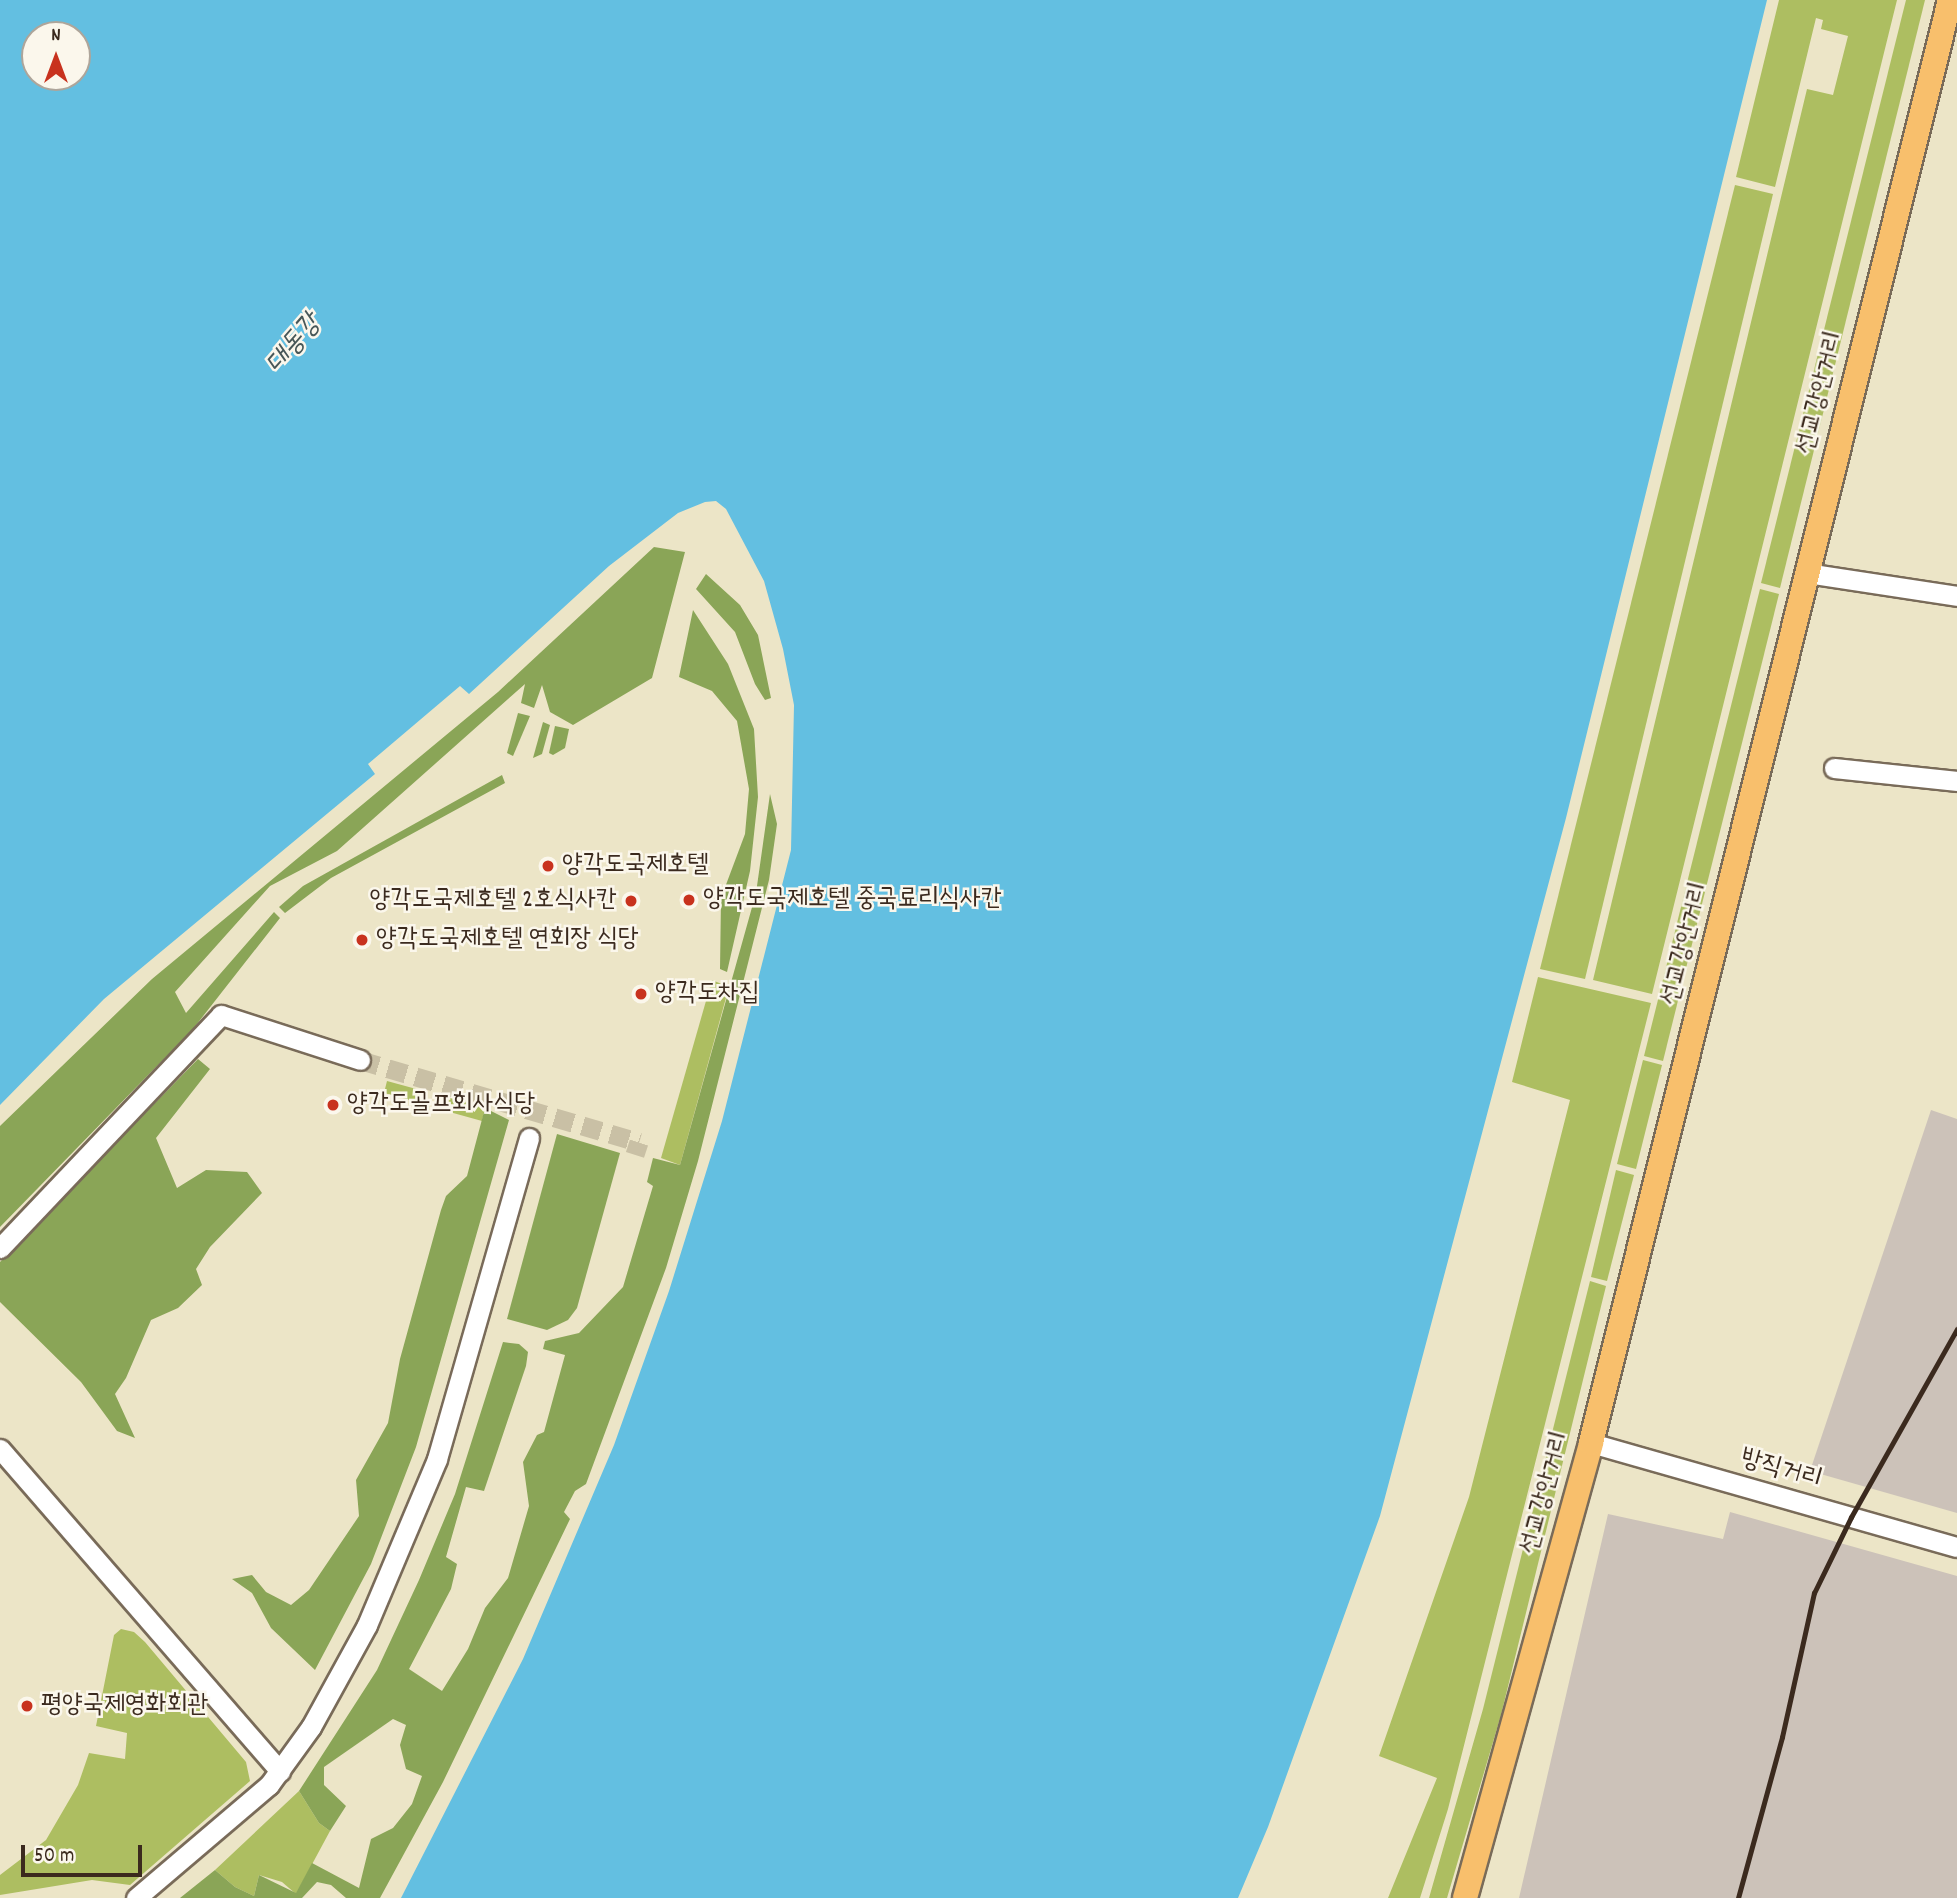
<!DOCTYPE html>
<html>
<head>
<meta charset="utf-8">
<style>
	body { margin:0 }
	#map { position:relative; width:1957px; height:1898px; overflow:hidden; background:#ece5c7; font-family:Dekko,"Poor Story",sans-serif }
	div>[style] { position:absolute }
	.industrial>* { inset:0; background:#ccc2b9 }
	.green>* { inset:0; background:#adbe61 }
	.forest>* { inset:0; background:#8aa557 }
	.water>* { inset:0; background:#63bfe1 }
	.minor-tunnel>* { height:19px; margin-top:-9.5px; transform-origin:0; background:repeating-linear-gradient(90deg,#c9c0a5 0 19px,transparent 0 29px) }
	.roads { filter:drop-shadow(2px 0 #796b59) drop-shadow(-2px 0 #796b59) drop-shadow(0 2px #796b59) drop-shadow(0 -2px #796b59) }
	.minor>* { height:19px; margin:-9.5px; padding:0 9.5px; transform-origin:9.5px; border-radius:9.5px; background:#fff }
	.major>* { height:24px; margin:-12px; padding:0 12px; transform-origin:12px; border-radius:12px; background:#f8bf6c }
	.rail>* { height:5px; margin:-2.5px; padding:0 2.5px; transform-origin:2.5px; border-radius:2.5px; background:#3b2a1e }
	.dots>* { width:19px; height:19px; translate:-50% -50%; box-sizing:border-box; border:4px solid #fbf7ec; border-radius:50% }
	span { translate:-50% -50%; white-space:nowrap; text-align:center; line-height:1.15; -webkit-text-stroke:5px #fbf7ec; paint-order:stroke }
	.street-label { font-size:26px; color:#3b2a1e }
	.poi-label { font-size:26px; color:#3b2a1e }
	.left { translate:0 -50%; text-align:left }
	.right { translate:-100% -50%; text-align:right }
	.water-label { font-size:28px; color:#475758; font-style:italic }
	.north { position:absolute; left:21px; top:21px; width:70px; height:70px; box-sizing:border-box; background:#fbf7ec; border:2px solid #aea59a; border-radius:50%; rotate:0deg; font-size:19px; font-weight:700; line-height:28px; text-align:center; color:#3b2a1e }
	.north::after { content:''; display:block; margin:auto; width:24px; height:32px; background:#c8321e; clip-path:polygon(50% 0,100% 100%,50% 72%,0 100%) }
	.scale { position:absolute; left:21px; top:1845px; width:121px; height:32px; box-sizing:border-box; border:4px solid #3b2a1e; border-top:0; padding-left:9px; font-size:21px; line-height:24px; white-space:nowrap; color:#3b2a1e; -webkit-text-stroke:5px #fbf7ec; paint-order:stroke }
</style>
</head>
<body>
<div id="map">
	<div class="industrial">
		<div style="clip-path:polygon(1931px 1110px,1957px 1119px,1957px 1513px,1810px 1471px)"></div>
		<div style="clip-path:polygon(1730px 1512px,1957px 1576px,1957px 1898px,1519px 1898px,1608px 1514px,1723px 1539px)"></div>
	</div>
	<div class="green">
		<div style="clip-path:polygon(1779px 0,1897px 0,1652px 994px,1593px 980px,1807px 89px,1833px 95px,1848px 36px,1821px 29px,1823px 20px,1816px 18px,1775px 187px,1736px 177px)"></div>
		<div style="clip-path:polygon(1906px 0,1925px 0,1780px 588px,1761px 583px)"></div>
		<div style="clip-path:polygon(1735px 185px,1773px 194px,1585px 979px,1540px 969px)"></div>
		<div style="clip-path:polygon(1760px 589px,1779px 594px,1663px 1061px,1644px 1056px)"></div>
		<div style="clip-path:polygon(1538px 977px,1651px 1003px,1448px 1809px,1420px 1898px,1388px 1898px,1437px 1778px,1379px 1756px,1469px 1497px,1570px 1100px,1512px 1082px)"></div>
		<div style="clip-path:polygon(712px 980px,729px 987px,680px 1165px,661px 1158px)"></div>
		<div style="clip-path:polygon(1643px 1060px,1662px 1065px,1636px 1169px,1617px 1164px)"></div>
		<div style="clip-path:polygon(387px 1081px,420px 1090px,417px 1102px,384px 1093px)"></div>
		<div style="clip-path:polygon(450px 1098px,485px 1108px,482px 1121px,446px 1111px)"></div>
		<div style="clip-path:polygon(1616px 1170px,1634px 1175px,1607px 1281px,1591px 1277px)"></div>
		<div style="clip-path:polygon(1590px 1281px,1606px 1286px,1501px 1715px,1447px 1898px,1429px 1898px,1483px 1709px)"></div>
		<div style="clip-path:polygon(121px 1629px,134px 1632px,145px 1642px,246px 1762px,250px 1781px,130px 1885px,92px 1880px,0 1895px,0 1875px,46px 1840px,78px 1785px,89px 1753px,125px 1759px,127px 1733px,96px 1726px,114px 1635px)"></div>
		<div style="clip-path:polygon(299px 1791px,319px 1823px,330px 1831px,296px 1894px,282px 1882px,259px 1875px,254px 1896px,235px 1887px,215px 1870px)"></div>
	</div>
	<div class="forest">
		<div style="clip-path:polygon(654px 547px,685px 552px,652px 678px,573px 725px,550px 712px,542px 685px,534px 708px,521px 703px,525px 684px,337px 851px,270px 886px,175px 992px,186px 1013px,274px 912px,280px 918px,193px 1029px,0 1227px,0 1126px,152px 979px,498px 692px)"></div>
		<div style="clip-path:polygon(706px 574px,740px 605px,758px 635px,771px 698px,765px 700px,755px 684px,735px 632px,696px 589px)"></div>
		<div style="clip-path:polygon(693px 610px,728px 664px,754px 729px,758px 797px,750px 871px,727px 972px,720px 969px,721px 898px,745px 834px,749px 789px,737px 721px,712px 691px,679px 677px)"></div>
		<div style="clip-path:polygon(518px 713px,530px 716px,513px 756px,507px 753px)"></div>
		<div style="clip-path:polygon(543px 722px,550px 725px,542px 754px,533px 758px)"></div>
		<div style="clip-path:polygon(555px 726px,569px 729px,565px 748px,553px 755px,549px 753px)"></div>
		<div style="clip-path:polygon(502px 775px,505px 783px,331px 878px,285px 913px,279px 907px,303px 886px)"></div>
		<div style="clip-path:polygon(770px 794px,777px 824px,769px 880px,698px 1161px,666px 1268px,586px 1484px,575px 1491px,564px 1512px,570px 1519px,443px 1782px,380px 1898px,346px 1898px,331px 1885px,317px 1882px,302px 1898px,180px 1898px,215px 1870px,235px 1887px,254px 1896px,259px 1875px,296px 1893px,312px 1863px,359px 1888px,371px 1839px,393px 1828px,412px 1804px,422px 1776px,406px 1769px,400px 1745px,406px 1725px,393px 1719px,324px 1767px,324px 1785px,346px 1806px,330px 1831px,319px 1823px,299px 1791px,377px 1670px,419px 1580px,455px 1494px,503px 1342px,519px 1344px,528px 1352px,526px 1366px,484px 1491px,466px 1487px,446px 1557px,457px 1564px,451px 1589px,409px 1669px,442px 1691px,468px 1649px,485px 1608px,508px 1578px,529px 1506px,523px 1462px,537px 1435px,544px 1432px,565px 1355px,543px 1349px,545px 1341px,579px 1333px,623px 1287px,653px 1186px,647px 1182px,653px 1158px,680px 1165px,756px 893px)"></div>
		<div style="clip-path:polygon(198px 1059px,210px 1069px,156px 1138px,177px 1188px,206px 1170px,247px 1172px,262px 1193px,210px 1247px,196px 1269px,202px 1285px,178px 1308px,151px 1320px,126px 1378px,115px 1394px,135px 1438px,117px 1431px,81px 1382px,0 1302px,0 1262px)"></div>
		<div style="clip-path:polygon(485px 1108px,509px 1120px,416px 1447px,371px 1564px,315px 1670px,271px 1628px,252px 1593px,232px 1579px,252px 1575px,266px 1592px,291px 1605px,309px 1590px,359px 1516px,356px 1480px,388px 1423px,400px 1359px,441px 1210px,446px 1196px,467px 1176px)"></div>
		<div style="clip-path:polygon(557px 1134px,620px 1153px,577px 1308px,568px 1320px,547px 1330px,507px 1319px)"></div>
	</div>
	<div class="water">
		<div style="clip-path:polygon(evenodd,0 0,1767px 0,1566px 818px,1380px 1516px,1268px 1827px,1238px 1898px,401px 1898px,523px 1659px,614px 1445px,669px 1291px,722px 1121px,791px 850px,794px 705px,783px 649px,764px 581px,726px 509px,716px 501px,705px 502px,678px 513px,609px 566px,469px 694px,460px 686px,368px 764px,375px 774px,104px 999px,0 1105px,0 0,35px 35px,77px 35px,77px 77px,35px 77px,35px 35px)"></div>
	</div>
	<div class="minor-tunnel">
		<div style="left:360px;top:1060px;width:291px;rotate:16.4deg"></div>
		<div style="left:639px;top:1142px;width:13px;rotate:108deg"></div>
	</div>
	<div class="roads">
		<div class="minor">
			<div style="left:1807px;top:573px;width:152px;rotate:8.7deg"></div>
			<div style="left:1834px;top:768px;width:124px;rotate:6deg"></div>
			<div style="left:0;top:1248px;width:321px;rotate:-46.5deg"></div>
			<div style="left:221px;top:1015px;width:146px;rotate:17.9deg"></div>
			<div style="left:1591px;top:1443px;width:380px;rotate:15.9deg"></div>
			<div style="left:0;top:1449px;width:427px;rotate:49deg"></div>
			<div style="left:136px;top:1898px;width:175px;rotate:-40.4deg"></div>
			<div style="left:269px;top:1785px;width:72px;rotate:-54.1deg"></div>
			<div style="left:311px;top:1727px;width:116px;rotate:-61.2deg"></div>
			<div style="left:367px;top:1625px;width:180px;rotate:-67.1deg"></div>
			<div style="left:437px;top:1459px;width:334px;rotate:-74deg"></div>
		</div>
		<div class="major">
			<div style="left:1465px;top:1898px;width:472px;rotate:-74.5deg"></div>
			<div style="left:1591px;top:1443px;width:1487px;rotate:-76.03deg"></div>
		</div>
	</div>
	<div class="rail">
		<div style="left:1738px;top:1898px;width:167px;rotate:-74.7deg"></div>
		<div style="left:1782px;top:1737px;width:148px;rotate:-77.5deg"></div>
		<div style="left:1814px;top:1593px;width:85px;rotate:-64deg"></div>
		<div style="left:1851px;top:1517px;width:216px;rotate:-60.6deg"></div>
	</div>
	<div class="dots">
		<div style="left:548px;top:866px;background:#c8321e"></div>
		<div style="left:689px;top:900px;background:#c8321e"></div>
		<div style="left:631px;top:901px;background:#c8321e"></div>
		<div style="left:362px;top:940px;background:#c8321e"></div>
		<div style="left:641px;top:994px;background:#c8321e"></div>
		<div style="left:333px;top:1105px;background:#c8321e"></div>
		<div style="left:27px;top:1706px;background:#c8321e"></div>
	</div>
	<div class="street-label">
		<span style="left:1821px;top:393px;rotate:-76deg">선교강안거리</span>
		<span style="left:1686px;top:944px;rotate:-76deg">선교강안거리</span>
		<span style="left:1781px;top:1470px;rotate:16deg">방직거리</span>
		<span style="left:1546px;top:1493px;rotate:-75deg">선교강안거리</span>
	</div>
	<div class="poi-label">
		<span class="left" style="left:562px;top:866px">양각도국제호텔</span>
		<span class="left" style="left:703px;top:900px">양각도국제호텔 중국료리식사칸</span>
		<span class="right" style="left:617px;top:901px">양각도국제호텔 2호식사칸</span>
		<span class="left" style="left:376px;top:940px">양각도국제호텔 연회장 식당</span>
		<span class="left" style="left:655px;top:994px">양각도차집</span>
		<span class="left" style="left:347px;top:1105px">양각도골프회사식당</span>
		<span class="left" style="left:41px;top:1706px">평양국제영화회관</span>
	</div>
	<div class="water-label">
		<span style="left:295px;top:345px;rotate:-49deg">대동강</span>
	</div>
	<div class="north">N</div>
	<div class="scale">50 m</div>
</div>
</body>
</html>
